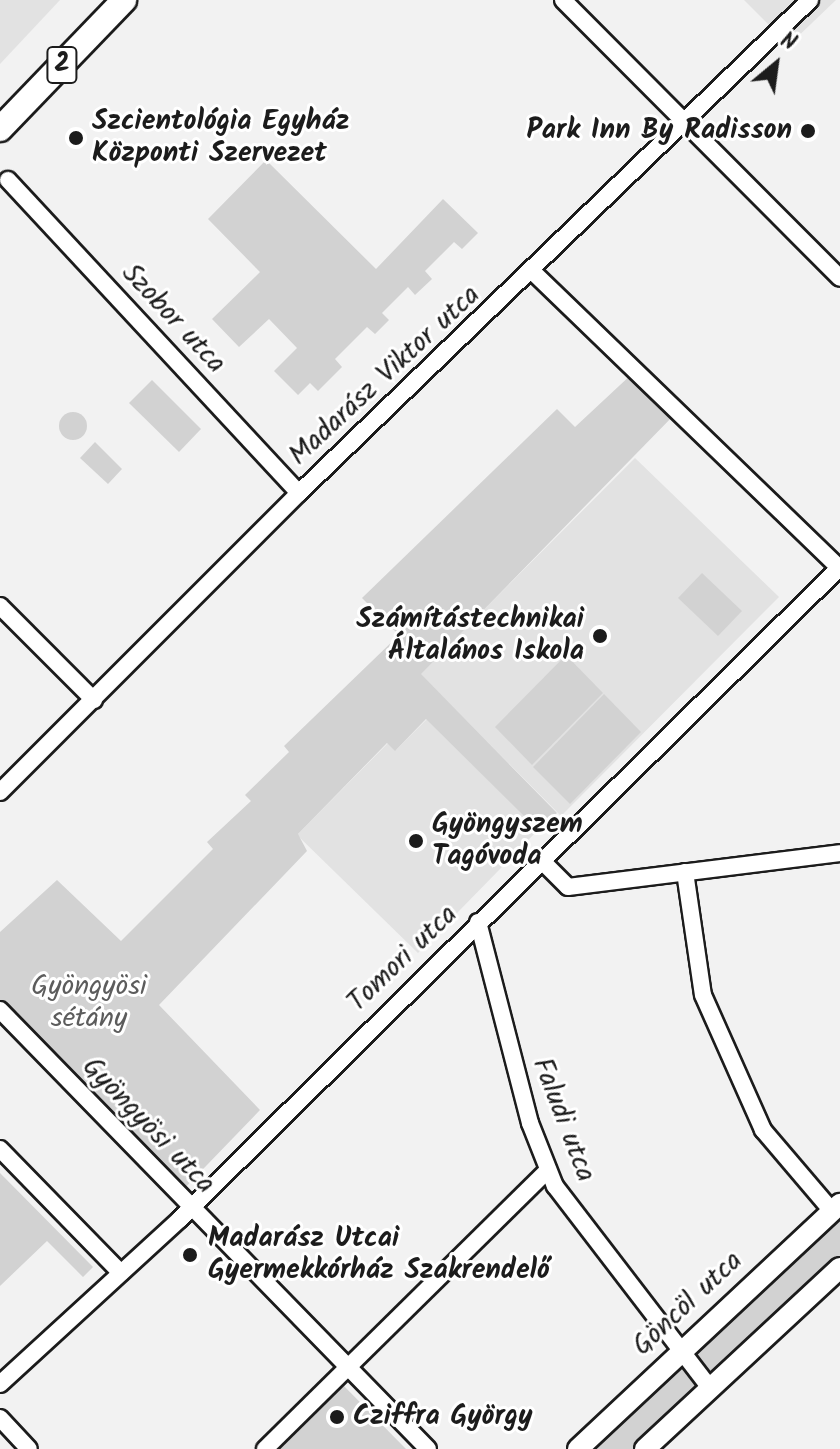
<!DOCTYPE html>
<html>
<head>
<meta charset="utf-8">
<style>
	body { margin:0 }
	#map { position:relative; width:840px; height:1449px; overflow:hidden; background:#f2f2f2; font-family:Kalam,sans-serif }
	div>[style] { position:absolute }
	.built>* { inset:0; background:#e2e2e2 }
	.green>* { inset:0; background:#d2d2d2 }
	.round { border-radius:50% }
	.roads { filter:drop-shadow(2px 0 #1c1c1c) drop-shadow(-2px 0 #1c1c1c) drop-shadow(0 2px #1c1c1c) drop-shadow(0 -2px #1c1c1c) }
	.minor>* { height:16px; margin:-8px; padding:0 8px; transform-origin:8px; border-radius:8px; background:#fff }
	.tertiary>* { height:20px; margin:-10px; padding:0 10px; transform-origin:10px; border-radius:10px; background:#fff }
	.primary>* { height:24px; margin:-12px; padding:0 12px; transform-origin:12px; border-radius:12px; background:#fff }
	.dots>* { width:22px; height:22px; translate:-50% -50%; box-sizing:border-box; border:4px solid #fff; border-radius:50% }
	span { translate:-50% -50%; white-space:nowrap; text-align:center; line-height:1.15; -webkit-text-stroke:6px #fff; paint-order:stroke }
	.shield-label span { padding:2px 6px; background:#fff; border:2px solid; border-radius:6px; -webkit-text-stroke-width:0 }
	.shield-label { font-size:26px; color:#1c1c1c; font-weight:700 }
	.poi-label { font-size:28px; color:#1c1c1c; font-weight:700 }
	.left { translate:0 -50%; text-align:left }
	.right { translate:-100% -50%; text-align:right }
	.street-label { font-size:28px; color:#1c1c1c }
	.park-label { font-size:28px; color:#5c5c5c }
	.north { position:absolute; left:736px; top:24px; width:80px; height:80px; -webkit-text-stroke:6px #fff; paint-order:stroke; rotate:29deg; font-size:22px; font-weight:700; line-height:32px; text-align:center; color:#1c1c1c }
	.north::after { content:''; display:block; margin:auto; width:28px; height:36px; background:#1c1c1c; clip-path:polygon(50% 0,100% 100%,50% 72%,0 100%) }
</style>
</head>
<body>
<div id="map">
	<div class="built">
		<div style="clip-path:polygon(0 0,60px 0,0 64px)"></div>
		<div style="clip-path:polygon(744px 0,836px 0,789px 45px)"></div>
		<div style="clip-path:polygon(635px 458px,779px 597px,561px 816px,420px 674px)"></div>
		<div style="clip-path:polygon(427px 719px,538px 830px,418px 953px,297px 835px,388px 743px,396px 750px)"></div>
	</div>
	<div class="green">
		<div style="clip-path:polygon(266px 160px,376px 269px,443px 199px,478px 233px,462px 249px,454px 242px,425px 271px,432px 279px,415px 295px,408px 287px,382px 313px,389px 320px,375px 334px,367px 327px,335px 359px,342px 367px,318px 391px,310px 383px,298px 395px,274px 371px,297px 348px,269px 319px,239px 347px,212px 319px,260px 272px,208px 219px)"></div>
		<div style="clip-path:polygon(634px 372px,676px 413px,421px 674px,557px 813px,538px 830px,426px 719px,395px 751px,387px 743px,298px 834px,307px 851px,159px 1005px,260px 1110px,178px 1195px,0 1010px,0 932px,57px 880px,121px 941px,213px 849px,207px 842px,251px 801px,245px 795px,289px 752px,284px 746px,399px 635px,362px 598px,557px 409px,575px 427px)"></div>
		<div style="clip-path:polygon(152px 380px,201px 429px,179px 452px,129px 403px)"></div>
		<div class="round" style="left:59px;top:412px;width:28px;height:28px"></div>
		<div style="clip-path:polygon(95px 442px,122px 469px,108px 484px,80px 458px)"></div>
		<div style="clip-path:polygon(702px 573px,742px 611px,718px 636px,678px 598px)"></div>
		<div style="clip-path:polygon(566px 655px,603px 693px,532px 765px,495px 727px)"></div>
		<div style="clip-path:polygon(604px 694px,641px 732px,570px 804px,533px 767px)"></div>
		<div style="clip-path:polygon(0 1173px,93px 1267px,83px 1277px,47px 1241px,0 1286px)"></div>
		<div style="clip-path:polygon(840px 1208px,840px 1263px,710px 1383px,684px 1352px)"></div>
		<div style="clip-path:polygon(678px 1359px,703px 1389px,638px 1449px,593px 1449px)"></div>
		<div style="clip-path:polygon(342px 1384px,406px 1449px,277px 1449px)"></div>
	</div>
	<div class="roads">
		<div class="minor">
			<div style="left:563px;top:0;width:392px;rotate:45.1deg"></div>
			<div style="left:8px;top:180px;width:427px;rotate:47.1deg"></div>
			<div style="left:533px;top:272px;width:426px;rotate:44deg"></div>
			<div style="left:0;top:606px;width:133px;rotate:45deg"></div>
			<div style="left:0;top:792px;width:423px;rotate:-45deg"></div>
			<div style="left:299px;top:493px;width:710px;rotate:-43.97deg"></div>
			<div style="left:543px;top:862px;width:35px;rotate:45deg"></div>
			<div style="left:568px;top:887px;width:274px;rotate:-7.1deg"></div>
			<div style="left:685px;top:872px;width:124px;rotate:81.7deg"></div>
			<div style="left:703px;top:995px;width:148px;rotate:66deg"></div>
			<div style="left:763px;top:1130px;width:105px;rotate:49.6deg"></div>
			<div style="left:478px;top:922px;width:208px;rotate:75.5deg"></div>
			<div style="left:530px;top:1123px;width:68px;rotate:68.4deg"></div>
			<div style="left:555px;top:1186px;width:255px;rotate:52.5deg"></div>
			<div style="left:0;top:1010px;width:613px;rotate:45.73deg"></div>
			<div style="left:0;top:1149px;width:173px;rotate:45.7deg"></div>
			<div style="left:0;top:1384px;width:244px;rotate:-42.5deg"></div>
			<div style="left:180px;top:1219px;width:928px;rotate:-44.65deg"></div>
			<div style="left:0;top:1418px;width:42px;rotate:46.9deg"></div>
			<div style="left:265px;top:1449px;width:397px;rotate:-44.6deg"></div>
		</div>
		<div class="tertiary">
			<div style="left:578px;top:1449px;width:359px;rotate:-43.1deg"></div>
			<div style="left:645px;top:1449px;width:266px;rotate:-42.9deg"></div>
		</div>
		<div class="primary">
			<div style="left:0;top:129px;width:179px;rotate:-46.1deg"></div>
		</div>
	</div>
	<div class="dots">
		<div style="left:808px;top:131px;background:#1c1c1c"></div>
		<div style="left:76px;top:138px;background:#1c1c1c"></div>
		<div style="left:600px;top:636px;background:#1c1c1c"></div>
		<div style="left:416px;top:841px;background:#1c1c1c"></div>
		<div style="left:190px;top:1255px;background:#1c1c1c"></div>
		<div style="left:337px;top:1417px;background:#1c1c1c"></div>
	</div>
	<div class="shield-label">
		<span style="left:62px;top:65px">2</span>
	</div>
	<div class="poi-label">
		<span class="left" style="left:92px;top:138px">Szcientológia Egyház<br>Központi Szervezet</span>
		<span class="right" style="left:792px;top:131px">Park Inn By Radisson</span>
		<span class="right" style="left:584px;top:636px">Számítástechnikai<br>Általános Iskola</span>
		<span class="left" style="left:432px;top:841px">Gyöngyszem<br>Tagóvoda</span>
		<span class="left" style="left:208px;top:1255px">Madarász Utcai<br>Gyermekkórház Szakrendelő</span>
		<span class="left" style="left:353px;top:1417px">Cziffra György</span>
	</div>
	<div class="street-label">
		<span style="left:173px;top:319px;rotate:47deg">Szobor utca</span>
		<span style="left:385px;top:376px;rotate:-43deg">Madarász Viktor utca</span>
		<span style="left:403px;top:959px;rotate:-44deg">Tomori utca</span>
		<span style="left:563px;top:1120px;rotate:69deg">Faludi utca</span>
		<span style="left:148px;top:1126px;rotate:46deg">Gyöngyösi utca</span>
		<span style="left:688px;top:1304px;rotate:-43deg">Göncöl utca</span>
	</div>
	<div class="park-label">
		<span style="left:89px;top:1003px">Gyöngyösi<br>sétány</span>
	</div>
	<div class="north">N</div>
</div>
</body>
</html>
